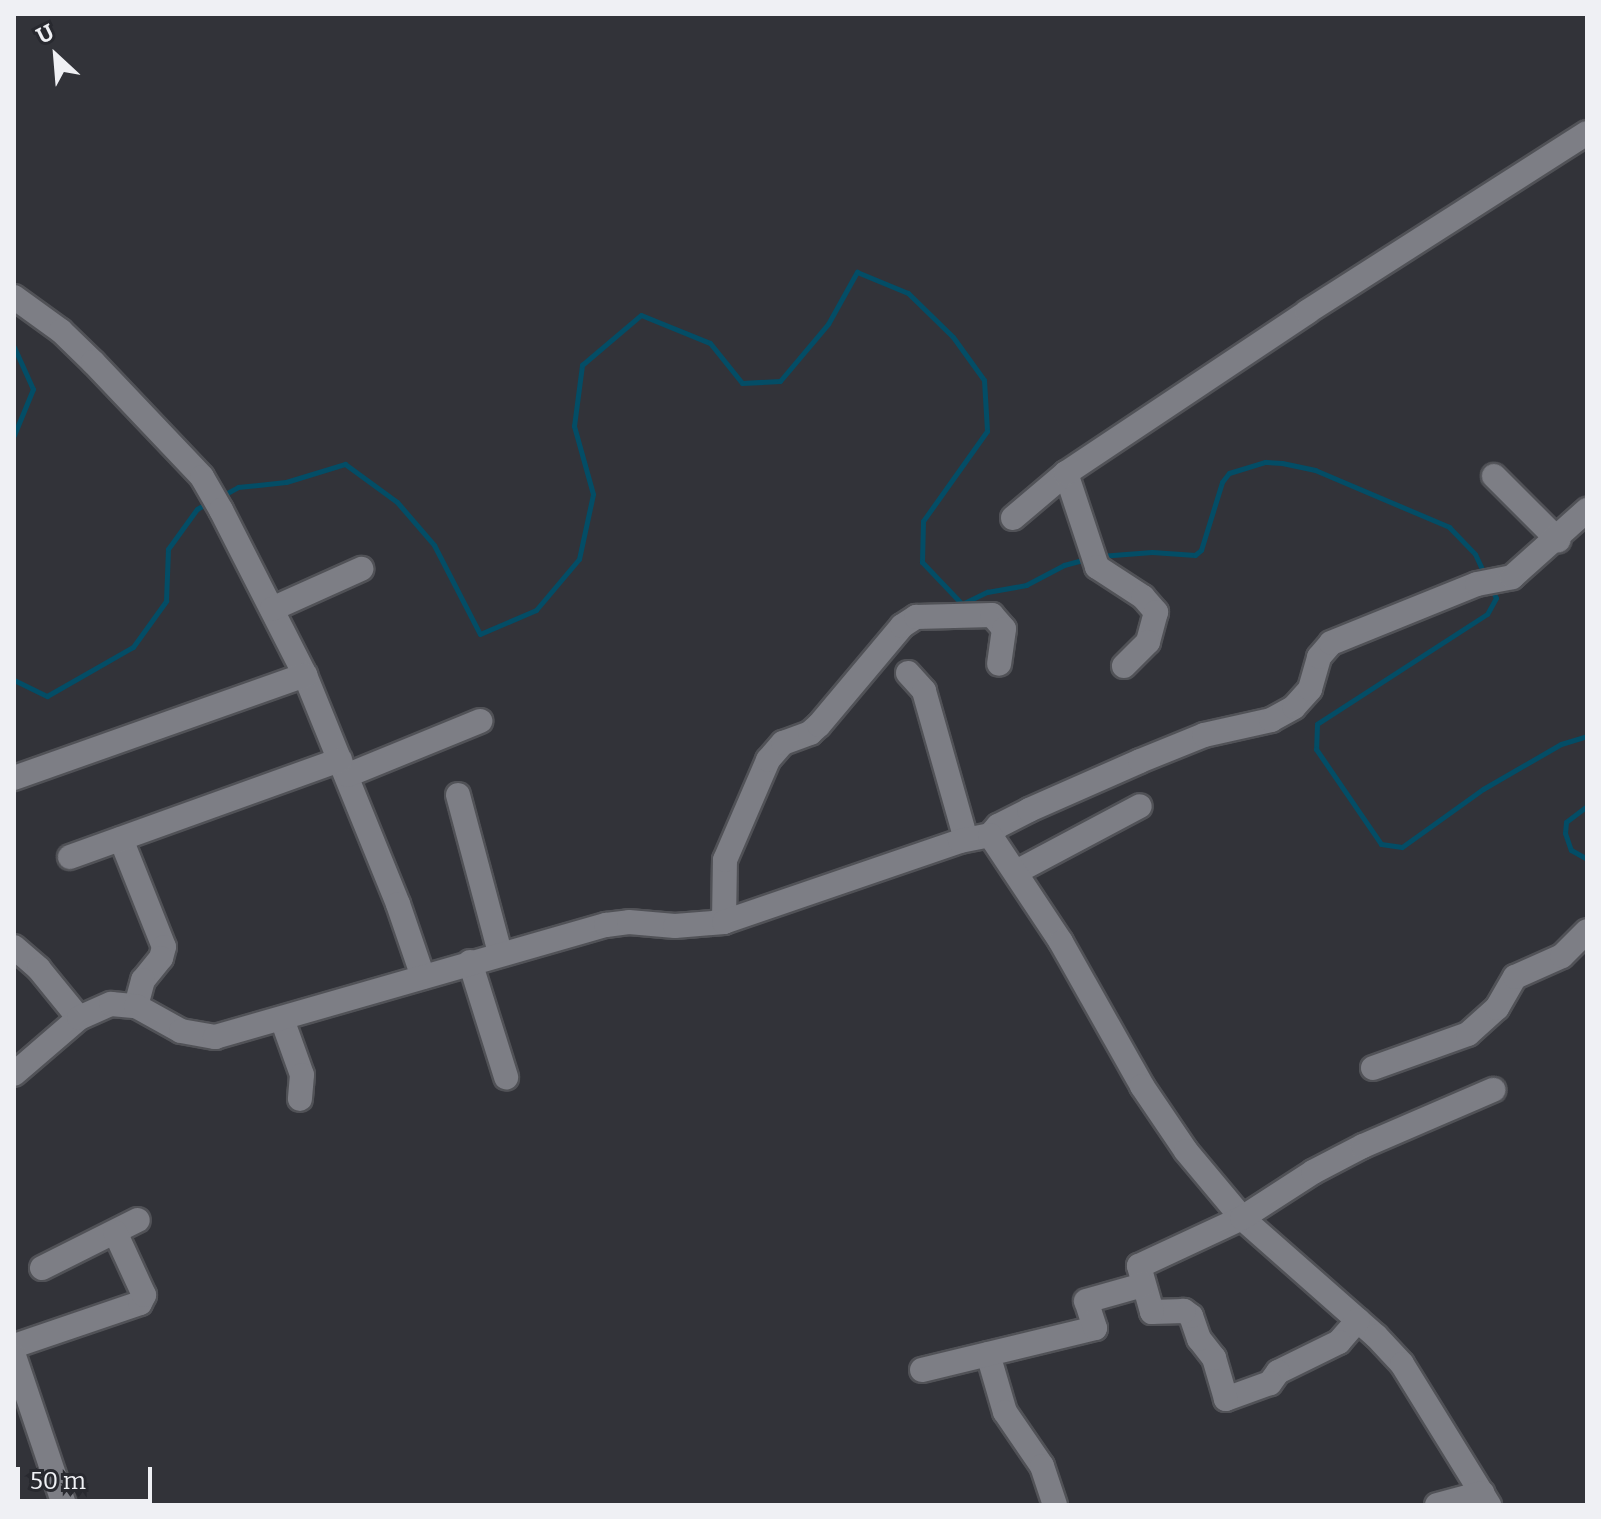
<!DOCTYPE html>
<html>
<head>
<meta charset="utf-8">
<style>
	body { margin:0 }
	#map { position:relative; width:1601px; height:1519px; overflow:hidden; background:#323339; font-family:Bitter,serif }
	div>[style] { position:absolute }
	.stream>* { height:5px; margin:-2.5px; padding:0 2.5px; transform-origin:2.5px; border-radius:2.5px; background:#034d66 }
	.roads { filter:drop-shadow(2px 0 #515257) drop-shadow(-2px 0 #515257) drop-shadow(0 2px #515257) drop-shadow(0 -2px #515257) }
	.minor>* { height:24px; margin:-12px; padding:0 12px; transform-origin:12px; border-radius:12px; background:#7d7e85 }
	span { translate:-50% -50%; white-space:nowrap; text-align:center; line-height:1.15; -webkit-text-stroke:6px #28292f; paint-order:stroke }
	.frame { position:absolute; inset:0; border:16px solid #eff0f4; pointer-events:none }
	.north { position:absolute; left:16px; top:16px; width:80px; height:80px; -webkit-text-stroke:6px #28292f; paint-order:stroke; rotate:334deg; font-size:22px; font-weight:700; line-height:32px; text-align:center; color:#eff0f4 }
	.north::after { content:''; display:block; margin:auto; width:28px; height:36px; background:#eff0f4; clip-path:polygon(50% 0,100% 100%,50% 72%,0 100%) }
	.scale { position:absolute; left:16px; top:1467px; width:136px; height:36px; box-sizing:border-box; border:4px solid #eff0f4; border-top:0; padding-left:10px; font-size:24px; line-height:28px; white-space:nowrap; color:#eff0f4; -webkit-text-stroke:6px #28292f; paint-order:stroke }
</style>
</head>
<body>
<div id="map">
	<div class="stream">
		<div style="left:14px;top:347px;width:46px;rotate:65.7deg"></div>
		<div style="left:33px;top:389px;width:50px;rotate:112.4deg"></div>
		<div style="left:220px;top:497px;width:21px;rotate:-29deg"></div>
		<div style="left:238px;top:487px;width:48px;rotate:-5.9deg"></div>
		<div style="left:286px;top:482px;width:62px;rotate:-17deg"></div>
		<div style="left:345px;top:464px;width:64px;rotate:36.2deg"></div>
		<div style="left:397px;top:502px;width:57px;rotate:49.3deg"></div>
		<div style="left:434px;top:545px;width:100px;rotate:62.7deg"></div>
		<div style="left:480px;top:634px;width:61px;rotate:-23.2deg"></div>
		<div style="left:536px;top:610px;width:67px;rotate:-49.9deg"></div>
		<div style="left:579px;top:559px;width:66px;rotate:-77.8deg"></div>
		<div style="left:593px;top:494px;width:71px;rotate:-105.6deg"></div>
		<div style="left:574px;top:426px;width:62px;rotate:-82.5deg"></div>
		<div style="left:582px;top:365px;width:77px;rotate:-40.3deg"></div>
		<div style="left:641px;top:315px;width:74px;rotate:22.1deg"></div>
		<div style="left:710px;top:343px;width:51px;rotate:51.3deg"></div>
		<div style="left:742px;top:383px;width:38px;rotate:-3deg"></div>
		<div style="left:780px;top:381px;width:75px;rotate:-49.9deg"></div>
		<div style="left:828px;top:324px;width:60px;rotate:-60.9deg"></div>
		<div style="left:857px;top:272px;width:55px;rotate:22.4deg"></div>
		<div style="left:908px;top:293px;width:63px;rotate:44.4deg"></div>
		<div style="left:953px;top:337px;width:53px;rotate:54.2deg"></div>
		<div style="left:984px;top:380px;width:51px;rotate:86.6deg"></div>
		<div style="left:987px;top:431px;width:110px;rotate:125.4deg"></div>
		<div style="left:923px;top:521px;width:41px;rotate:91.4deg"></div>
		<div style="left:922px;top:562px;width:58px;rotate:46.4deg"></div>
		<div style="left:962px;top:604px;width:28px;rotate:-26deg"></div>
		<div style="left:987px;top:592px;width:40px;rotate:-10deg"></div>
		<div style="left:1026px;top:585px;width:43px;rotate:-27.8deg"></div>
		<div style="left:1064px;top:565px;width:24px;rotate:-15deg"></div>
		<div style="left:1100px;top:556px;width:52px;rotate:-4.4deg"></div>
		<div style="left:1152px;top:552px;width:43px;rotate:4deg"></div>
		<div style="left:1195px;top:555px;width:8px;rotate:-40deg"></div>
		<div style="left:1201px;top:550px;width:71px;rotate:-72.8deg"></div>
		<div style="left:1222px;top:482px;width:11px;rotate:-52deg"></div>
		<div style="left:1229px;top:473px;width:38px;rotate:-17deg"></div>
		<div style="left:1265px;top:462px;width:17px;rotate:3deg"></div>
		<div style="left:1282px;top:463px;width:34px;rotate:12deg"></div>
		<div style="left:1315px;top:470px;width:146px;rotate:23deg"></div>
		<div style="left:1449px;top:527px;width:37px;rotate:46deg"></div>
		<div style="left:1475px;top:554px;width:23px;rotate:65deg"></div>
		<div style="left:1491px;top:588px;width:11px;rotate:63deg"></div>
		<div style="left:1496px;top:598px;width:18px;rotate:119deg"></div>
		<div style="left:1487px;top:614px;width:202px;rotate:147.1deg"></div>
		<div style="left:1317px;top:724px;width:25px;rotate:92deg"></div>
		<div style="left:1316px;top:749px;width:115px;rotate:55.6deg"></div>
		<div style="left:1381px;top:844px;width:21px;rotate:8deg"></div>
		<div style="left:1402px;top:847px;width:100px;rotate:-35.6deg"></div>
		<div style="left:1483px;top:789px;width:90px;rotate:-30deg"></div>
		<div style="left:1561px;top:744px;width:27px;rotate:-17deg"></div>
		<div style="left:14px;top:680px;width:37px;rotate:26deg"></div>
		<div style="left:47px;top:696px;width:99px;rotate:-29.7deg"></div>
		<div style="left:133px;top:647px;width:57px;rotate:-54.3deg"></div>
		<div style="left:166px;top:601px;width:52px;rotate:-87.8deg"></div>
		<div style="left:168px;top:549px;width:49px;rotate:-54.1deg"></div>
		<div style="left:197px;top:509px;width:12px;rotate:-31deg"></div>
		<div style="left:1587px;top:806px;width:26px;rotate:143deg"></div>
		<div style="left:1566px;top:822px;width:11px;rotate:95deg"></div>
		<div style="left:1565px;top:833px;width:18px;rotate:71deg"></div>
		<div style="left:1571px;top:850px;width:18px;rotate:29deg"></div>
	</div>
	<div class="roads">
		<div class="minor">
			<div style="left:14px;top:297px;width:58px;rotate:35.9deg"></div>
			<div style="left:61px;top:331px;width:45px;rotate:44.1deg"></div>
			<div style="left:93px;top:362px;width:158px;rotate:46.5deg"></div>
			<div style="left:202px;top:477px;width:38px;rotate:60deg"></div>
			<div style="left:221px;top:510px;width:185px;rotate:63deg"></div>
			<div style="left:305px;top:675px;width:247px;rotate:67.9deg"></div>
			<div style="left:398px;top:904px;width:77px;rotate:71.1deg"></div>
			<div style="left:1066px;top:473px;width:99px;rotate:71.7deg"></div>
			<div style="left:1097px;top:567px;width:55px;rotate:33.1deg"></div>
			<div style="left:1143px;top:597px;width:20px;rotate:49deg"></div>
			<div style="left:1156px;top:612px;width:31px;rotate:105deg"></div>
			<div style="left:1148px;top:642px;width:34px;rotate:135deg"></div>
			<div style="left:1494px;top:476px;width:91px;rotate:45deg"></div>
			<div style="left:1013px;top:518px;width:70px;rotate:-40.3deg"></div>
			<div style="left:1066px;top:473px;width:290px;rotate:-33.7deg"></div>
			<div style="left:1307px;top:312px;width:332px;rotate:-32.6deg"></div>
			<div style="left:272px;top:609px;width:98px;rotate:-24.2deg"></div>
			<div style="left:908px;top:673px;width:24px;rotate:48deg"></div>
			<div style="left:924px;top:691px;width:154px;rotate:74.2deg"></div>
			<div style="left:348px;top:775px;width:143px;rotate:-22.2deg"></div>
			<div style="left:14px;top:778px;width:309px;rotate:-19.5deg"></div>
			<div style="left:458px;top:795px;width:163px;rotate:75.1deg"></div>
			<div style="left:990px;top:835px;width:12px;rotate:-48deg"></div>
			<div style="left:998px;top:826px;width:35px;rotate:-27deg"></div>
			<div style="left:1029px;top:810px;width:121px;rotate:-23.8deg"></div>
			<div style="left:1140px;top:761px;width:69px;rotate:-22.1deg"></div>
			<div style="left:1204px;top:735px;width:69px;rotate:-12.6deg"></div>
			<div style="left:1271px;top:720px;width:26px;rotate:-29deg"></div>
			<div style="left:1294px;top:707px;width:24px;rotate:-48deg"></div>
			<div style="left:1310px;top:689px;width:33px;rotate:-74deg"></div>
			<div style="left:1319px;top:657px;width:18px;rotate:-49deg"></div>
			<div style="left:1331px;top:643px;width:157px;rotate:-22deg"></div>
			<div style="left:1477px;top:584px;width:36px;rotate:-11deg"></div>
			<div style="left:1512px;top:577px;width:101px;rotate:-41.8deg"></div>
			<div style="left:121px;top:839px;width:116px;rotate:68.3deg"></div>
			<div style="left:164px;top:947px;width:11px;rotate:105deg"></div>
			<div style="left:161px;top:958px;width:28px;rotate:129deg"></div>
			<div style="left:143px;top:980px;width:27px;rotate:105deg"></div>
			<div style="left:70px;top:857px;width:287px;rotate:-19.8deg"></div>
			<div style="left:1016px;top:872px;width:140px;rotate:-28deg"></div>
			<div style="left:724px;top:922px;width:62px;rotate:-89.1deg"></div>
			<div style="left:725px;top:860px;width:109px;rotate:-66.7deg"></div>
			<div style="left:768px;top:760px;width:23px;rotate:-49deg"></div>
			<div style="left:783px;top:743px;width:29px;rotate:-20deg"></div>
			<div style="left:810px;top:733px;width:12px;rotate:-42deg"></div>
			<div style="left:819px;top:725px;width:129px;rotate:-50deg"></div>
			<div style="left:902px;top:626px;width:17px;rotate:-33deg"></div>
			<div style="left:916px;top:617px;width:76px;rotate:-1.5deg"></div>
			<div style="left:992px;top:615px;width:18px;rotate:49deg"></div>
			<div style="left:1004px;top:629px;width:35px;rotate:98deg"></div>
			<div style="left:14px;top:947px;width:33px;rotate:41deg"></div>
			<div style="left:39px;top:969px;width:63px;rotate:50.8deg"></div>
			<div style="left:470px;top:962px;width:121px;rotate:72.6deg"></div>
			<div style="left:282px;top:1019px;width:59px;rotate:70.3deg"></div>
			<div style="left:302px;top:1075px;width:24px;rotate:95deg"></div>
			<div style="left:1373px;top:1068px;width:101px;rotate:-19.7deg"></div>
			<div style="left:1468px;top:1034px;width:39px;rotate:-42deg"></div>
			<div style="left:1497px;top:1008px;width:36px;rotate:-60deg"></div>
			<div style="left:1515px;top:977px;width:51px;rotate:-24.1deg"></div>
			<div style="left:1562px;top:956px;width:35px;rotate:-45deg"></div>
			<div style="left:14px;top:1074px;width:86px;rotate:-40.7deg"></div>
			<div style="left:79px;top:1018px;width:35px;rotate:-24deg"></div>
			<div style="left:111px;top:1004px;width:25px;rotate:5deg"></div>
			<div style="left:136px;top:1006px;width:51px;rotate:29.1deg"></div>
			<div style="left:181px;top:1031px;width:35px;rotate:10deg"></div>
			<div style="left:215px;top:1037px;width:407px;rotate:-16deg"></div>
			<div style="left:606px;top:925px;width:23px;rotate:-7deg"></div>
			<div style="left:629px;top:922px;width:46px;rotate:5deg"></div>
			<div style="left:675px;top:926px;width:49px;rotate:-4.7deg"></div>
			<div style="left:724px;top:922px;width:250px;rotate:-18.9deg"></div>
			<div style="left:960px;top:841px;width:31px;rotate:-11deg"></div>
			<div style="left:990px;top:835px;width:128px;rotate:56.4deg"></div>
			<div style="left:1061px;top:942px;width:165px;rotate:60.6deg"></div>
			<div style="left:1142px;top:1086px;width:78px;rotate:55.9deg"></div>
			<div style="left:1186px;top:1151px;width:87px;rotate:50.1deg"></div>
			<div style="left:1242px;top:1218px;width:179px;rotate:41.4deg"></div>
			<div style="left:1376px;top:1336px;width:38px;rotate:47deg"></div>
			<div style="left:1402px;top:1364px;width:166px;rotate:58.3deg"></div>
			<div style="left:42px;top:1268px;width:107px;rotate:-26.6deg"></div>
			<div style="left:1358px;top:1320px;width:29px;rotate:131deg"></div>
			<div style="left:1339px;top:1342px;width:68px;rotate:153.8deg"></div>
			<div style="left:1278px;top:1372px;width:14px;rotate:126deg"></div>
			<div style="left:1270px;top:1383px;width:47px;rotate:160deg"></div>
			<div style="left:1226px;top:1399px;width:43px;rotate:-106.3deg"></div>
			<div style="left:1214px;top:1358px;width:24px;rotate:-128deg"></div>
			<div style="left:1199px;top:1339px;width:24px;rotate:-109deg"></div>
			<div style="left:1191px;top:1316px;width:9px;rotate:-144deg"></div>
			<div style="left:1184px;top:1311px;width:32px;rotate:178deg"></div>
			<div style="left:1152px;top:1312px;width:48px;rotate:-105.8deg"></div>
			<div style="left:1139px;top:1266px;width:114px;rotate:-25deg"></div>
			<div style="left:1242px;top:1218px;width:85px;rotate:-32.9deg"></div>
			<div style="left:1313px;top:1172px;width:56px;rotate:-27.5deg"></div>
			<div style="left:1363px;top:1146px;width:142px;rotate:-23.3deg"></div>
			<div style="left:14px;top:1346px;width:133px;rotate:-18.8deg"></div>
			<div style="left:140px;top:1303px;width:9px;rotate:-63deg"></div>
			<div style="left:144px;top:1295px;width:69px;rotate:-114.7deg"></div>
			<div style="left:988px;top:1354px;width:60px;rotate:73.7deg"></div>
			<div style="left:1005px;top:1412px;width:65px;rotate:55.6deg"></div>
			<div style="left:1042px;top:1466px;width:41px;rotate:71.6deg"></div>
			<div style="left:14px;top:1356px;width:157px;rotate:71.4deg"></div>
			<div style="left:922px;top:1370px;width:178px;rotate:-13.6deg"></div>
			<div style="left:1095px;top:1328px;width:28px;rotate:-108deg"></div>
			<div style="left:1086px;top:1301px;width:59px;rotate:-15.7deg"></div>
			<div style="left:1437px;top:1505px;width:47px;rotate:-14.9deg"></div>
		</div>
	</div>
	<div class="frame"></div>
	<div class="north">U</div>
	<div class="scale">50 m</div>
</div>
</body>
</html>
